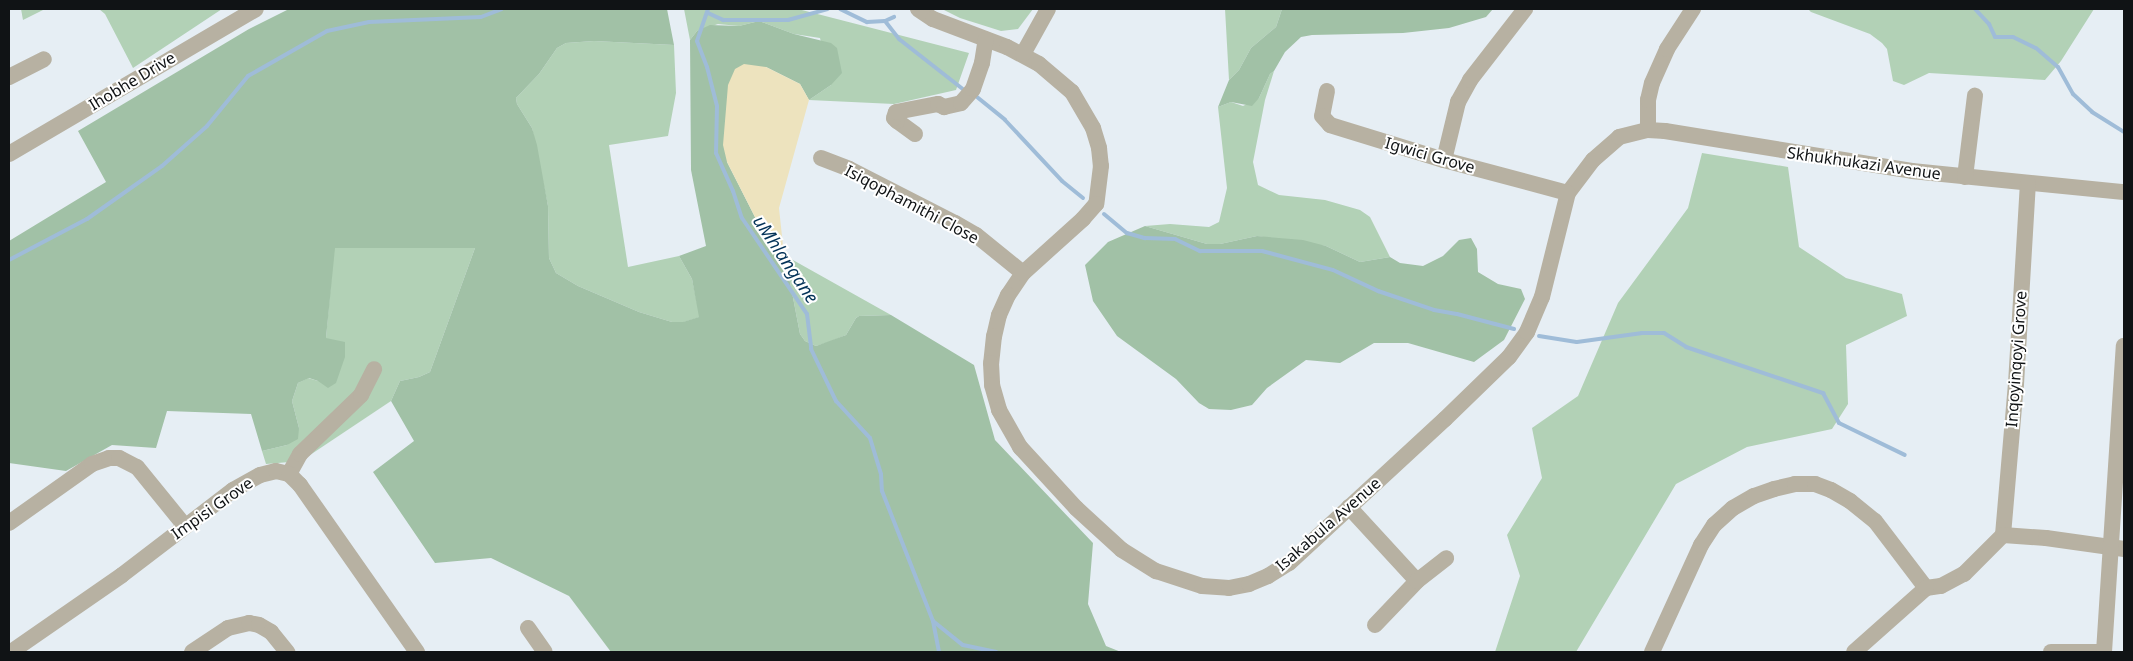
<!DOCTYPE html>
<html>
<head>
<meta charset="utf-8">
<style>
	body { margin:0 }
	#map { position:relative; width:2133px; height:661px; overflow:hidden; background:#e6eef4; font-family:"Noto Sans",sans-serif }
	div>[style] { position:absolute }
	.green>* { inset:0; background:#b2d1b6 }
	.forest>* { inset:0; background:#a1c1a6 }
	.sand>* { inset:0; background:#ede3be }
	.stream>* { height:4px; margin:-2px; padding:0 2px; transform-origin:2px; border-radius:2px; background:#9fbcd8 }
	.minor>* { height:16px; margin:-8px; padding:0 8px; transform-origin:8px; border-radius:8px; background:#b7b1a2 }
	span { translate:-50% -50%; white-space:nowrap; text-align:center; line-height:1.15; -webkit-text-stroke:4px #fff; paint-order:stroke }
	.street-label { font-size:16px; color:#101315 }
	.water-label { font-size:18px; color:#043358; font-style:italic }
	.frame { position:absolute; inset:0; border:10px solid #101315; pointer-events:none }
</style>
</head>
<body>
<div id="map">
	<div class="green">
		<div style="clip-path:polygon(21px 9px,45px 9px,23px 20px)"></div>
		<div style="clip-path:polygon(99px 9px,222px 9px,133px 68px,105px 14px)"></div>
		<div style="clip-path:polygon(684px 9px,798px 9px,969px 53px,956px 90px,894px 104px,809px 100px,831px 85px,820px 38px,794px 34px,759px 21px,739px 26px,718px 24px,697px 31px,690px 40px)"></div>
		<div style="clip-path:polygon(942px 9px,1033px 9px,1018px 29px,1001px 31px,960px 18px)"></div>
		<div style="clip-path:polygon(1225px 9px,1282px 9px,1276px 27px,1251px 48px,1239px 70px,1229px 80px)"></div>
		<div style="clip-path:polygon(1808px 9px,2094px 9px,2061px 61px,2045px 80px,1929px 73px,1904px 85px,1893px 81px,1887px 49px,1882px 43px,1870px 34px,1811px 12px)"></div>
		<div style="clip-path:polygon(594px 41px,674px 45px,676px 93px,668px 136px,609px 145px,628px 267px,679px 256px,692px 279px,700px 317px,684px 322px,672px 322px,639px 312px,578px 286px,556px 273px,549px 258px,548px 206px,532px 128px,517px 104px,516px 98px,539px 74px,557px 48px,566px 43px)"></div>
		<div style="clip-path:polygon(1274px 71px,1265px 100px,1253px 162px,1258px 185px,1279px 195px,1325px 200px,1360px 210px,1370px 217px,1390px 257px,1360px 262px,1326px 246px,1257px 236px,1220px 244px,1207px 244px,1145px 226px,1170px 224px,1209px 227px,1219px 222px,1227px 188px,1218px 107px,1231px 102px,1243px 106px,1259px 98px,1270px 74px)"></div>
		<div style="clip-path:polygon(1702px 153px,1788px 167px,1799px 247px,1846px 278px,1902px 294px,1907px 316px,1846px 345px,1848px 404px,1832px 429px,1747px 447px,1676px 484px,1576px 652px,1495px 652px,1520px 576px,1507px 535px,1542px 478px,1532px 428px,1578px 396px,1618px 303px,1688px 208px)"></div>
		<div style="clip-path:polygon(334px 248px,475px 248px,430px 372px,419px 377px,400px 381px,391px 401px,301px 461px,266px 464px,262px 451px,287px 445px,299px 428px,292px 401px,298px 383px,308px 378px,318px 381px,326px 338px)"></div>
		<div style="clip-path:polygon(784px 255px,891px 315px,859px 316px,856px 318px,846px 335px,829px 342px,816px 346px,805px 341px,800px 334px,790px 282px,783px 267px)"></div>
	</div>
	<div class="forest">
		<div style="clip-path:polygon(289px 9px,667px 9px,674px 45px,594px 41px,566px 43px,557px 48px,539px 74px,516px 98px,517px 104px,532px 128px,537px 145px,548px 206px,549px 258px,556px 273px,578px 286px,639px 312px,672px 322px,683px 322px,699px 317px,692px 279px,679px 256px,706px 246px,691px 170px,690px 40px,697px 31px,710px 25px,739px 26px,759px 21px,794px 34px,831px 43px,837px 48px,842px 73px,831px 85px,809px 100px,800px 84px,766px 67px,727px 162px,758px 223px,784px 255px,783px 267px,790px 282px,800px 334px,805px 341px,816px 346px,846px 335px,856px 318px,859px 316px,891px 315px,974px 365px,995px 440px,1093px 543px,1088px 604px,1106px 646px,1121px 652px,611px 652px,569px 596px,491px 558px,435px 563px,373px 472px,414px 441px,391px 401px,400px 381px,419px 377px,430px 372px,475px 248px,335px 248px,326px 338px,345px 342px,345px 357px,336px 383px,328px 388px,318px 381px,309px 378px,298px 383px,292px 401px,299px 428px,298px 439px,287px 445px,262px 451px,251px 414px,167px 411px,156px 448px,112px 445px,66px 471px,9px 463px,9px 241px,106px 182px,78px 131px,249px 29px)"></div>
		<div style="clip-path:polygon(1282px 9px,1493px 9px,1486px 17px,1449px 28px,1403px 33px,1312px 35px,1301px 37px,1285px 52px,1274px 71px,1270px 74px,1259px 98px,1252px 106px,1231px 102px,1218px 107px,1229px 80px,1239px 70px,1251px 48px,1276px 27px)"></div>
		<div style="clip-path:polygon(1145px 226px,1207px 244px,1220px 244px,1257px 236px,1303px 240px,1326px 246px,1360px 262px,1390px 257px,1400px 263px,1423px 266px,1443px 256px,1459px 240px,1471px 238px,1477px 249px,1478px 272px,1498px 284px,1521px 289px,1525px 299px,1504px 340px,1474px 362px,1408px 343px,1374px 343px,1340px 363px,1306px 360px,1267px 388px,1252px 405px,1231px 410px,1209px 409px,1199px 403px,1176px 379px,1117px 336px,1093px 301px,1085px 265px,1108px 242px)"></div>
	</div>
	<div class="sand">
		<div style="clip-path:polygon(744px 64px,766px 67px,800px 84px,809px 100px,779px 208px,784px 255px,758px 223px,727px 162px,723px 145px,728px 85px,735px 69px)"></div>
	</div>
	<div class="stream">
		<div style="left:708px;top:9px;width:34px;rotate:109deg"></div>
		<div style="left:697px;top:41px;width:28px;rotate:69deg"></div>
		<div style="left:707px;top:67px;width:40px;rotate:75.6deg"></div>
		<div style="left:717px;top:106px;width:47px;rotate:91.2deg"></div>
		<div style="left:716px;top:153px;width:42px;rotate:65.9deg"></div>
		<div style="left:733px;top:191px;width:28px;rotate:72deg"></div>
		<div style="left:742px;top:218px;width:116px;rotate:55.9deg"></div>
		<div style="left:807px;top:314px;width:35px;rotate:83deg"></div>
		<div style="left:811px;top:349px;width:58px;rotate:64.3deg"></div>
		<div style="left:836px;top:401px;width:50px;rotate:47.4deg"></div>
		<div style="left:870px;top:438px;width:38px;rotate:73deg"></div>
		<div style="left:881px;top:474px;width:17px;rotate:87deg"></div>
		<div style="left:882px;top:491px;width:140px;rotate:68.6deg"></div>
		<div style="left:933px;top:621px;width:32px;rotate:79deg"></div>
		<div style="left:840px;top:9px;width:30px;rotate:26deg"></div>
		<div style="left:867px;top:22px;width:18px;rotate:-3deg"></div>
		<div style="left:885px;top:21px;width:10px;rotate:-24deg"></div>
		<div style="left:1975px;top:9px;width:21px;rotate:47deg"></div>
		<div style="left:1989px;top:24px;width:14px;rotate:65deg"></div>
		<div style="left:1995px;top:37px;width:18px"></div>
		<div style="left:2013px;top:37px;width:25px;rotate:26deg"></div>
		<div style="left:2036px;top:48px;width:29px;rotate:41deg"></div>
		<div style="left:2058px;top:67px;width:31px;rotate:61deg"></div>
		<div style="left:2073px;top:94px;width:26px;rotate:43deg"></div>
		<div style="left:2092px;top:112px;width:38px;rotate:32deg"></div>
		<div style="left:708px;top:13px;width:17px;rotate:25deg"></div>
		<div style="left:723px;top:20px;width:65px"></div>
		<div style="left:788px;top:20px;width:41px;rotate:-15.4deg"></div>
		<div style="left:885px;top:21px;width:23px;rotate:52deg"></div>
		<div style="left:899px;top:39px;width:83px;rotate:38.1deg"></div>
		<div style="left:977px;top:97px;width:36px;rotate:39deg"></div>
		<div style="left:1005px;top:120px;width:83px;rotate:46.9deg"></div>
		<div style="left:1062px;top:181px;width:27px;rotate:39deg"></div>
		<div style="left:1104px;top:214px;width:30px;rotate:40deg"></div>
		<div style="left:1127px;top:233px;width:19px;rotate:16deg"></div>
		<div style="left:1145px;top:238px;width:30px;rotate:2deg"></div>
		<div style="left:1175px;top:239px;width:28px;rotate:26deg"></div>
		<div style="left:1200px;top:251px;width:62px"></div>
		<div style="left:1262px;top:251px;width:73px;rotate:15deg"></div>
		<div style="left:1333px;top:270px;width:50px;rotate:25deg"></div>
		<div style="left:1378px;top:291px;width:59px;rotate:18.7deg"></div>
		<div style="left:1434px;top:310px;width:23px;rotate:10deg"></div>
		<div style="left:1457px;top:314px;width:59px;rotate:14.7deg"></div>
		<div style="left:9px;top:260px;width:88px;rotate:-27.7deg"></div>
		<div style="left:87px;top:219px;width:92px;rotate:-35.2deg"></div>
		<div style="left:162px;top:166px;width:60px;rotate:-41.6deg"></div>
		<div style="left:207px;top:126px;width:65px;rotate:-50.6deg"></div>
		<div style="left:248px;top:76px;width:91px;rotate:-29.7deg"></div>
		<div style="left:327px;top:31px;width:43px;rotate:-12.1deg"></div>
		<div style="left:369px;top:22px;width:112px;rotate:-2.6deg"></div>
		<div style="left:481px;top:17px;width:22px;rotate:-21deg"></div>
		<div style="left:1539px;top:336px;width:38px;rotate:9deg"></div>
		<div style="left:1577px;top:342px;width:66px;rotate:-7.9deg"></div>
		<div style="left:1642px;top:333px;width:22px"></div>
		<div style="left:1664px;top:333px;width:26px;rotate:32deg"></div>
		<div style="left:1686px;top:347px;width:145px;rotate:18.6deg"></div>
		<div style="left:1823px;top:393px;width:34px;rotate:62deg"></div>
		<div style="left:1839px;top:423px;width:73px;rotate:25.9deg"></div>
		<div style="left:933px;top:621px;width:38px;rotate:39deg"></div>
		<div style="left:963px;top:645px;width:34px;rotate:12deg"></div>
	</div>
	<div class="minor">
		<div style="left:918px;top:9px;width:18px;rotate:34deg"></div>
		<div style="left:933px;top:19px;width:79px;rotate:20.7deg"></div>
		<div style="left:1007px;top:47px;width:36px;rotate:28deg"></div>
		<div style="left:1039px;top:64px;width:43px;rotate:40.3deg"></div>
		<div style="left:1072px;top:92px;width:42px;rotate:59.7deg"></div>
		<div style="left:1093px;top:128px;width:21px;rotate:73deg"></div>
		<div style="left:1099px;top:148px;width:18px;rotate:84deg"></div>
		<div style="left:1101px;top:166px;width:38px;rotate:97deg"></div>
		<div style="left:1096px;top:204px;width:20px;rotate:131deg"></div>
		<div style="left:1083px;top:219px;width:81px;rotate:138deg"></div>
		<div style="left:1023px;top:273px;width:27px;rotate:124deg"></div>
		<div style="left:1008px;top:295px;width:22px;rotate:114deg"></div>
		<div style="left:999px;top:315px;width:22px;rotate:103deg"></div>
		<div style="left:994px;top:336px;width:27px;rotate:96deg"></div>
		<div style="left:991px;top:363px;width:22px;rotate:87deg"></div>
		<div style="left:992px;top:385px;width:26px;rotate:74deg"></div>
		<div style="left:999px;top:410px;width:43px;rotate:60.4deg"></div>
		<div style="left:1020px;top:447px;width:83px;rotate:47.4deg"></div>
		<div style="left:1076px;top:508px;width:62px;rotate:42.4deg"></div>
		<div style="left:1122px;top:550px;width:40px;rotate:32deg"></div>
		<div style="left:1156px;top:571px;width:48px;rotate:18.1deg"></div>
		<div style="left:1202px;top:586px;width:27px;rotate:4deg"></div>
		<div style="left:1229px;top:588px;width:20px;rotate:-11deg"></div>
		<div style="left:1249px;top:584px;width:21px;rotate:-23deg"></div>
		<div style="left:1268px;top:576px;width:25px;rotate:-32deg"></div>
		<div style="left:1289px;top:563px;width:212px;rotate:-42.7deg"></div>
		<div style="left:1445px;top:419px;width:89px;rotate:-44.1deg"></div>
		<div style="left:1509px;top:357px;width:31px;rotate:-54deg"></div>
		<div style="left:1527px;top:332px;width:38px;rotate:-67deg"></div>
		<div style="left:1542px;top:297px;width:107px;rotate:-76deg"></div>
		<div style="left:1568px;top:193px;width:41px;rotate:-52.9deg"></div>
		<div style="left:1593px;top:160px;width:35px;rotate:-41deg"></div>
		<div style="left:1619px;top:137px;width:30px;rotate:-14deg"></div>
		<div style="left:1648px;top:130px;width:17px;rotate:3deg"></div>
		<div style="left:1665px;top:131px;width:250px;rotate:9.2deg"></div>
		<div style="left:1912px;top:171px;width:213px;rotate:5.7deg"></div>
		<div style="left:1023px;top:54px;width:51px;rotate:-60.9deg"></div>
		<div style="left:9px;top:77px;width:39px;rotate:-27deg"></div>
		<div style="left:1327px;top:91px;width:25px;rotate:101deg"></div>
		<div style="left:1322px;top:116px;width:12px;rotate:48deg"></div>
		<div style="left:1330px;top:125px;width:119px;rotate:17.1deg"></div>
		<div style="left:1444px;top:160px;width:128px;rotate:14.9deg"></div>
		<div style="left:1648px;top:130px;width:30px;rotate:-90deg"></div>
		<div style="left:1648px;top:100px;width:17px;rotate:-77deg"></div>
		<div style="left:1652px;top:83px;width:37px;rotate:-66deg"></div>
		<div style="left:1667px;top:49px;width:48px;rotate:-57deg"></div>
		<div style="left:915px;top:134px;width:22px;rotate:-144deg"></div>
		<div style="left:897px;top:121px;width:4px;rotate:-135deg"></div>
		<div style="left:894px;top:118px;width:6px;rotate:-72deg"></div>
		<div style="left:896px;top:112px;width:43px;rotate:-10.8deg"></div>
		<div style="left:938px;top:104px;width:7px;rotate:27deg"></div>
		<div style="left:944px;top:107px;width:17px;rotate:-13deg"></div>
		<div style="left:961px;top:103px;width:18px;rotate:-49deg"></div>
		<div style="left:973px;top:89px;width:28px;rotate:-71deg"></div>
		<div style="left:982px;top:63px;width:24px;rotate:-81deg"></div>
		<div style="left:9px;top:154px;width:286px;rotate:-30.4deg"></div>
		<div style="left:821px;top:158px;width:30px;rotate:21deg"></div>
		<div style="left:849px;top:169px;width:119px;rotate:27deg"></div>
		<div style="left:955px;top:223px;width:24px;rotate:30deg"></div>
		<div style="left:976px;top:235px;width:60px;rotate:39deg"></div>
		<div style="left:1444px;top:160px;width:60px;rotate:-76.4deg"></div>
		<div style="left:1458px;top:102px;width:25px;rotate:-61deg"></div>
		<div style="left:1470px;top:80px;width:90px;rotate:-52.2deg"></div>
		<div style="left:1965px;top:177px;width:82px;rotate:-83deg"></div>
		<div style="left:289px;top:474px;width:23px;rotate:-61deg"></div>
		<div style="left:300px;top:454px;width:85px;rotate:-44deg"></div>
		<div style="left:361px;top:395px;width:29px;rotate:-63deg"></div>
		<div style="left:1349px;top:507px;width:100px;rotate:47.4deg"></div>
		<div style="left:9px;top:523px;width:102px;rotate:-35.4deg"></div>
		<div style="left:92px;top:464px;width:18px;rotate:-19deg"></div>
		<div style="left:109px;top:458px;width:10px"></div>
		<div style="left:119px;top:458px;width:20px;rotate:27deg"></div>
		<div style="left:137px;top:467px;width:76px;rotate:50.9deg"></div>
		<div style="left:2003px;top:535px;width:152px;rotate:-85.1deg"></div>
		<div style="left:2016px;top:384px;width:201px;rotate:-86.6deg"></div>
		<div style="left:1375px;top:625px;width:61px;rotate:-46.3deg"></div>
		<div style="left:1417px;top:581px;width:37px;rotate:-38deg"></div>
		<div style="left:528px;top:628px;width:29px;rotate:55deg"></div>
		<div style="left:11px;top:652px;width:135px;rotate:-34.7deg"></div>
		<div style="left:122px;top:575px;width:140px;rotate:-37.4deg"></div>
		<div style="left:233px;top:490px;width:31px;rotate:-29deg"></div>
		<div style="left:260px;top:475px;width:16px;rotate:-14deg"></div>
		<div style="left:276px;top:471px;width:13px;rotate:13deg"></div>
		<div style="left:289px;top:474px;width:16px;rotate:45deg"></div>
		<div style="left:300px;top:485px;width:204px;rotate:55deg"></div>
		<div style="left:192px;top:652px;width:43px;rotate:-33.7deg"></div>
		<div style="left:228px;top:628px;width:22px;rotate:-13deg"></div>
		<div style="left:249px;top:623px;width:10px;rotate:11deg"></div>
		<div style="left:259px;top:625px;width:14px;rotate:30deg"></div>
		<div style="left:271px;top:632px;width:26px;rotate:51deg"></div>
		<div style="left:1652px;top:652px;width:118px;rotate:-65.4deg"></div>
		<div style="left:1701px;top:545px;width:24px;rotate:-57deg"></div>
		<div style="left:1714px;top:525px;width:25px;rotate:-42deg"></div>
		<div style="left:1733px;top:508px;width:24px;rotate:-30deg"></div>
		<div style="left:1754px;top:496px;width:21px;rotate:-19deg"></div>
		<div style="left:1774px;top:489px;width:22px;rotate:-13deg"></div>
		<div style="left:1795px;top:484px;width:20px"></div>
		<div style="left:1815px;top:484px;width:17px;rotate:21deg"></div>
		<div style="left:1831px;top:490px;width:22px;rotate:30deg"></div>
		<div style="left:1850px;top:501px;width:32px;rotate:39deg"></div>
		<div style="left:1875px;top:521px;width:84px;rotate:52.7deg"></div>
		<div style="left:1854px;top:652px;width:96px;rotate:-41.6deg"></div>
		<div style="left:1926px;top:588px;width:15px;rotate:-8deg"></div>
		<div style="left:1941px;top:586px;width:26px;rotate:-28deg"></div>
		<div style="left:1964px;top:574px;width:55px;rotate:-45deg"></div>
		<div style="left:2003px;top:535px;width:43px;rotate:4deg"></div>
		<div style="left:2046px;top:538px;width:79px;rotate:8deg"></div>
		<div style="left:2051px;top:652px;width:53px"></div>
		<div style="left:2104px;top:652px;width:307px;rotate:-86.3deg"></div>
	</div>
	<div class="street-label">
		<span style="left:132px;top:81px;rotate:-31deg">Ihobhe Drive</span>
		<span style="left:1430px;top:155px;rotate:16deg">Igwici Grove</span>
		<span style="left:1864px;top:163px;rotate:8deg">Skhukhukazi Avenue</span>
		<span style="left:912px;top:204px;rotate:28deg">Isiqophamithi Close</span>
		<span style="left:2016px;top:359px;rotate:-86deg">Inqoyinqoyi Grove</span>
		<span style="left:212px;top:508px;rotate:-35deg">Impisi Grove</span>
		<span style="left:1328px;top:524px;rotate:-41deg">Isakabula Avenue</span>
	</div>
	<div class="water-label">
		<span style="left:786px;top:259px;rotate:56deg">uMhlangane</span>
	</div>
	<div class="frame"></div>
</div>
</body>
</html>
